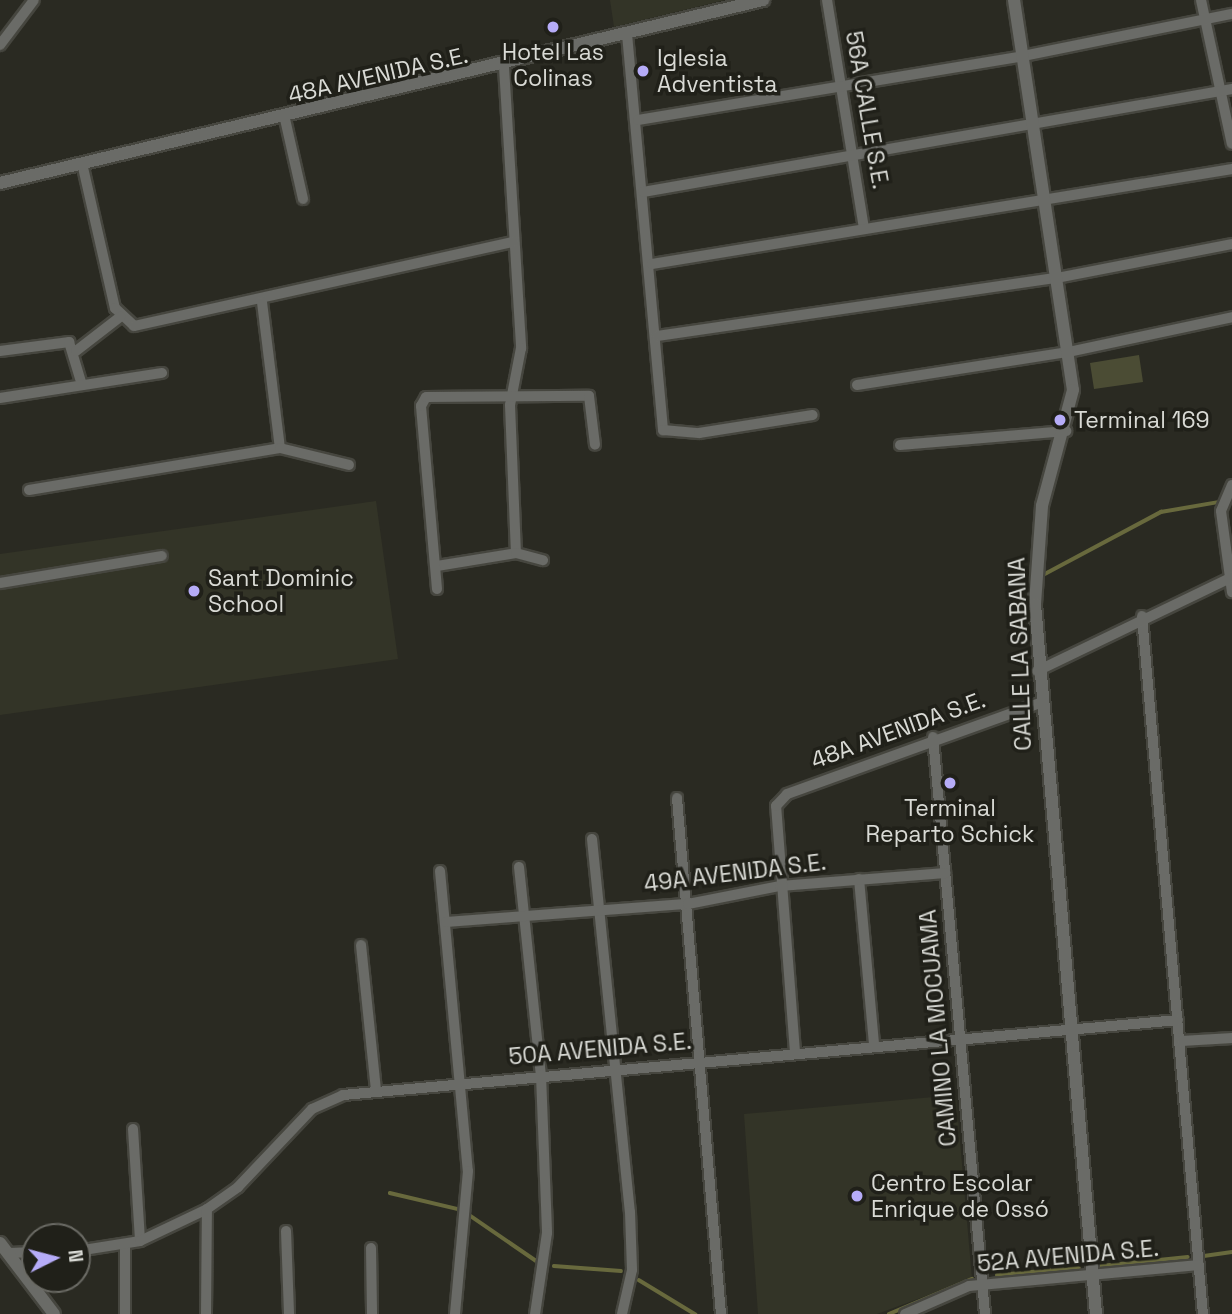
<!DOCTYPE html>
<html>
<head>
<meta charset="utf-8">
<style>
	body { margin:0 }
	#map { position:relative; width:1232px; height:1314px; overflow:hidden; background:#2a2a22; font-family:"Space Grotesk",sans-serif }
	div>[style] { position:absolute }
	.built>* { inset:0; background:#333427 }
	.green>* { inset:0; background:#4b4c34 }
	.stream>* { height:3.5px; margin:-1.75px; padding:0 1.75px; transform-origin:1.75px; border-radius:1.75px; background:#68693d }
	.roads { filter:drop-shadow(2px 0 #46463f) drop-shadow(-2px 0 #46463f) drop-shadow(0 2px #46463f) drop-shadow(0 -2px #46463f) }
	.minor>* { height:10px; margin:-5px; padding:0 5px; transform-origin:5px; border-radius:5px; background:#6a6b67 }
	.tertiary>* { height:12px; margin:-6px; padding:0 6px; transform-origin:6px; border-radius:6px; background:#6a6b67 }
	.dots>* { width:19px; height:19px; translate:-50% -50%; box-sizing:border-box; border:4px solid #202019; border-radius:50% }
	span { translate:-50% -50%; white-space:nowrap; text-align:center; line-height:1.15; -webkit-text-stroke:7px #202019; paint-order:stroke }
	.poi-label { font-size:23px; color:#d9dad5 }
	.left { translate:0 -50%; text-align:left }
	.street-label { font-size:23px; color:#d9dad5 }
	.north { position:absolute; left:21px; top:1223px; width:70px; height:70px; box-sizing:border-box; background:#202019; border:2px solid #6a6a64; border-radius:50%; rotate:84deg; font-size:19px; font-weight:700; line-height:28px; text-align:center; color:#d9dad5 }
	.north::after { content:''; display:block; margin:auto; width:24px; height:32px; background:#b6acf8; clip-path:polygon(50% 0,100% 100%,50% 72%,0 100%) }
</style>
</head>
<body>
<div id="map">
	<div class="built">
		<div style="clip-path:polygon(610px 0,725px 0,614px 27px)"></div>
		<div style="clip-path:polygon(376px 501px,398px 659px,0 715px,0 554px)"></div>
		<div style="clip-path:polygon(956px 1095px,972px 1279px,877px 1314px,758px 1314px,744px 1114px)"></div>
	</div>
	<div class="green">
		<div style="clip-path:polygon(1139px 355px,1143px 382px,1094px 389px,1090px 363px)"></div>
	</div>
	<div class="stream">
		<div style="left:1043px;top:575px;width:134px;rotate:-28.1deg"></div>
		<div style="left:1161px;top:512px;width:59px;rotate:-9.8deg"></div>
		<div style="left:390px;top:1193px;width:74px;rotate:13.3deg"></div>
		<div style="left:462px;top:1210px;width:96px;rotate:34.4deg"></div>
		<div style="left:1204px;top:1256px;width:28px;rotate:-8deg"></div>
		<div style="left:554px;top:1266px;width:67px;rotate:4.3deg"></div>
		<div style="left:1101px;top:1266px;width:87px;rotate:-5.9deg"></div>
		<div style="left:997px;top:1275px;width:82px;rotate:-4.9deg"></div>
		<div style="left:639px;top:1280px;width:66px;rotate:31.3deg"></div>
		<div style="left:889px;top:1314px;width:90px;rotate:-22.9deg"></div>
	</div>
	<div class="roads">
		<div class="minor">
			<div style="left:827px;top:0;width:231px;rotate:80.8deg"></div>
			<div style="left:1201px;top:0;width:147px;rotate:77.9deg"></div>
			<div style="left:627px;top:34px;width:398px;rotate:84.8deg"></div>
			<div style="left:663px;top:430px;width:36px;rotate:5deg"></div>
			<div style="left:699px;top:433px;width:115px;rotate:-9deg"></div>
			<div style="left:0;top:45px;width:56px;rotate:-52.9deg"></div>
			<div style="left:504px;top:67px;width:282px;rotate:86.5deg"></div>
			<div style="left:521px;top:348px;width:58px;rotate:100.9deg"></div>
			<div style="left:510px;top:405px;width:148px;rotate:87.7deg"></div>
			<div style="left:285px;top:119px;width:82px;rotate:77.3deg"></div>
			<div style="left:638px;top:120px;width:390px;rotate:-9.4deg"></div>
			<div style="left:1023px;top:56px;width:213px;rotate:-11.4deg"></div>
			<div style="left:82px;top:163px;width:149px;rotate:77.2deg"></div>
			<div style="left:115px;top:308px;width:26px;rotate:43deg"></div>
			<div style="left:134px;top:326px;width:389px;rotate:-12.5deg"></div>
			<div style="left:643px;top:192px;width:598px;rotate:-9.92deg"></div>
			<div style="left:652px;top:264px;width:588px;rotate:-9.3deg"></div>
			<div style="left:262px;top:302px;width:147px;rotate:83deg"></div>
			<div style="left:657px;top:336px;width:404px;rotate:-8.3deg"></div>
			<div style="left:1057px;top:278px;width:178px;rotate:-11deg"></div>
			<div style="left:0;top:351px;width:70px;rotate:-7.4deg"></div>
			<div style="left:69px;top:342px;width:45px;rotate:73.2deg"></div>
			<div style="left:76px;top:351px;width:56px;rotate:-37.7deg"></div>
			<div style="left:857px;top:385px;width:214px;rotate:-8.9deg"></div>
			<div style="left:1068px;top:352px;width:168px;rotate:-12deg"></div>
			<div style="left:0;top:398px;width:164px;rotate:-8.8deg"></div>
			<div style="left:900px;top:445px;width:167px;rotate:-4.8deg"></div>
			<div style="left:1232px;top:485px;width:28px;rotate:113deg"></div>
			<div style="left:1221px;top:511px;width:82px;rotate:82.3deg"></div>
			<div style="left:29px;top:490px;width:254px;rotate:-9.5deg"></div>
			<div style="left:280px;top:448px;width:71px;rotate:13.8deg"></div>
			<div style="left:437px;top:566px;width:80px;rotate:-9.3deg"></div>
			<div style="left:516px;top:553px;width:28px;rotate:15deg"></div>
			<div style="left:0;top:583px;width:164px;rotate:-9.5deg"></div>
			<div style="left:437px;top:589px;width:184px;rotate:-95deg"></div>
			<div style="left:421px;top:406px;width:10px;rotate:-61deg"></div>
			<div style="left:426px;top:397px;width:163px;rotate:-0.4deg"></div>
			<div style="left:589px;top:396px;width:49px;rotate:83deg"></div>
			<div style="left:1142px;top:616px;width:701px;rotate:85.01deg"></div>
			<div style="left:1037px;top:671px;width:214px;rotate:-25.7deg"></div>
			<div style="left:933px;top:737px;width:579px;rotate:84.85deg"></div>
			<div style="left:677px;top:798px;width:518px;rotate:85.13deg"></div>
			<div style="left:592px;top:839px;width:375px;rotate:84.2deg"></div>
			<div style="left:630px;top:1212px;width:58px;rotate:88deg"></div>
			<div style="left:632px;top:1270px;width:45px;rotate:102.8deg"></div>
			<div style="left:519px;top:867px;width:209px;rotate:84deg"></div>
			<div style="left:541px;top:1075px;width:158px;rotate:87.8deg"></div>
			<div style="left:547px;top:1233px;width:82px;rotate:98.4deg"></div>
			<div style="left:440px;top:871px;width:301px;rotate:84.7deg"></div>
			<div style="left:468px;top:1171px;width:144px;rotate:95.2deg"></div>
			<div style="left:859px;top:879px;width:167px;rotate:84.8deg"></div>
			<div style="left:446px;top:922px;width:243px;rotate:-4.3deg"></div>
			<div style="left:688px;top:904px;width:94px;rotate:-11.1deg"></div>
			<div style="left:780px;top:886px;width:166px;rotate:-4.5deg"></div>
			<div style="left:361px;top:945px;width:146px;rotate:84.1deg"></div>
			<div style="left:1182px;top:1041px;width:50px;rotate:-3.4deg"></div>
			<div style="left:795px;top:1052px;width:247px;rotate:-94.4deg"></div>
			<div style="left:776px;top:806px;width:16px;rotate:-47deg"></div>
			<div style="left:787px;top:794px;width:269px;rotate:-19.8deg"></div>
			<div style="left:133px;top:1129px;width:112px;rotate:86.4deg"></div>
			<div style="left:286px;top:1231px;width:83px;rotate:87.9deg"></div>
			<div style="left:125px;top:1245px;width:69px;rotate:90deg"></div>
			<div style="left:371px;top:1248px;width:66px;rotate:89.1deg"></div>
			<div style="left:77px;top:1251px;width:64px;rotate:-9deg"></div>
			<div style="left:140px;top:1241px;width:74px;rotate:-25.5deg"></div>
			<div style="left:207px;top:1209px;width:38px;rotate:-35deg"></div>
			<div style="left:238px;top:1187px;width:108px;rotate:-46.5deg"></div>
			<div style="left:312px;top:1109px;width:34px;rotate:-24deg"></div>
			<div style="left:343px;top:1095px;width:838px;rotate:-5.13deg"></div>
			<div style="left:9px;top:1253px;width:26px;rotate:-2deg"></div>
			<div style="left:206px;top:1314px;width:105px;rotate:-89.5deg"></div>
			<div style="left:905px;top:1314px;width:70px;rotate:-23.6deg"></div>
			<div style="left:969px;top:1286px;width:231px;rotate:-5.2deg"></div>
		</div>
		<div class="tertiary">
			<div style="left:1014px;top:0;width:394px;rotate:81.4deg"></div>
			<div style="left:1073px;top:390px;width:120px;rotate:105deg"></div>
			<div style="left:1042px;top:506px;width:98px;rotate:94.1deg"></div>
			<div style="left:1035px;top:604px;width:713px;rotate:85.09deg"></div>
			<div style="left:0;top:183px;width:785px;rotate:-13.49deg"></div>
			<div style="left:0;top:1243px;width:89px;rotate:52.7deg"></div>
		</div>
	</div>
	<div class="dots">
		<div style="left:553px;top:27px;background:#b6acf8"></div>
		<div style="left:643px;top:71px;background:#b6acf8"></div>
		<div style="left:1060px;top:420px;background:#b6acf8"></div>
		<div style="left:194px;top:591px;background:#b6acf8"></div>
		<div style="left:950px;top:783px;background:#b6acf8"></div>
		<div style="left:857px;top:1196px;background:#b6acf8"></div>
	</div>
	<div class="poi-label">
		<span style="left:553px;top:65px">Hotel Las<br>Colinas</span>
		<span class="left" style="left:657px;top:71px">Iglesia<br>Adventista</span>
		<span class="left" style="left:1074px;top:420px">Terminal 169</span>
		<span class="left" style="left:208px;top:591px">Sant Dominic<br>School</span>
		<span style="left:950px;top:821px">Terminal<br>Reparto Schick</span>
		<span class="left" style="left:871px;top:1196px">Centro Escolar<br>Enrique de Ossó</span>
	</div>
	<div class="street-label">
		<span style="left:378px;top:75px;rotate:-13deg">48A AVENIDA S.E.</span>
		<span style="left:867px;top:110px;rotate:80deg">56A CALLE S.E.</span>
		<span style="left:1020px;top:654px;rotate:-92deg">CALLE LA SABANA</span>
		<span style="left:898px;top:730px;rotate:-20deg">48A AVENIDA S.E.</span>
		<span style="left:735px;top:873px;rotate:-7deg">49A AVENIDA S.E.</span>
		<span style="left:938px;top:1028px;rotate:-95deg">CAMINO LA MOCUAMA</span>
		<span style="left:600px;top:1049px;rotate:-5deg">50A AVENIDA S.E.</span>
		<span style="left:1068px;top:1256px;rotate:-5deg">52A AVENIDA S.E.</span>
	</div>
	<div class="north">N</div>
</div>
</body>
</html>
